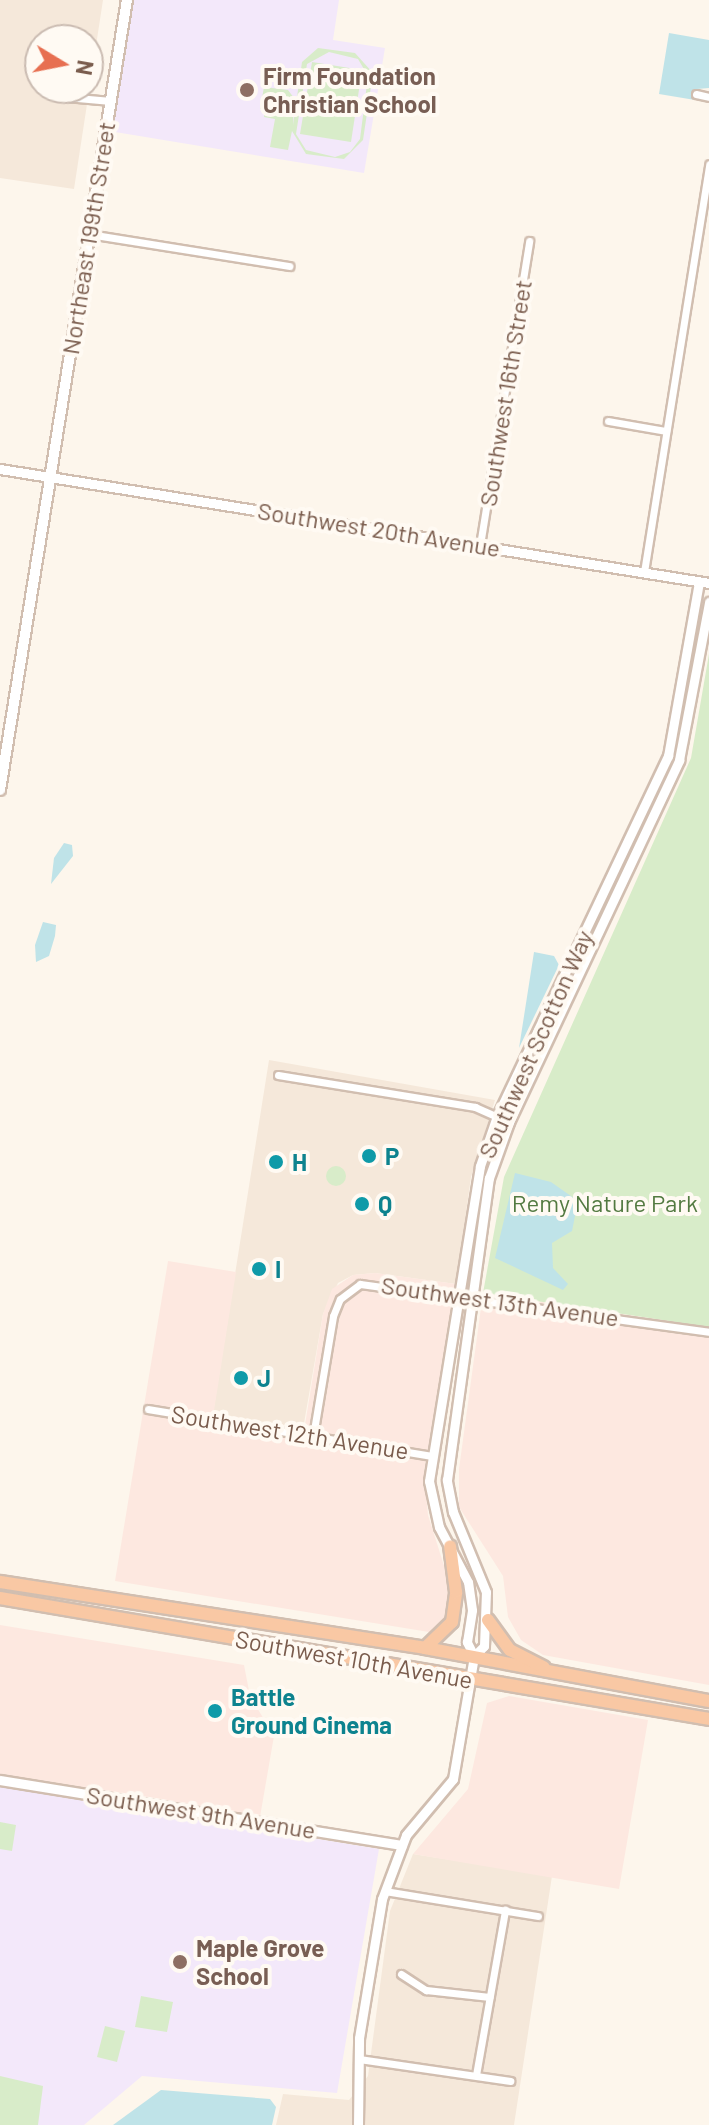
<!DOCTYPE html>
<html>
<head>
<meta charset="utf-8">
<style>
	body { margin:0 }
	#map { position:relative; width:709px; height:2125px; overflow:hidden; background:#fdf6ec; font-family:Barlow,sans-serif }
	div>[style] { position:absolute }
	.residential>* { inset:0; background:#f5e8da }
	.commercial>* { inset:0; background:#fde8e0 }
	.education>* { inset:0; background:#f3e8fa }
	.green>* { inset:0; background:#d8ecc9 }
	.round { border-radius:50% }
	.water>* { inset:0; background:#bfe3e8 }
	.roads { filter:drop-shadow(2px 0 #d1beb0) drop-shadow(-2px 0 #d1beb0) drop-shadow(0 2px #d1beb0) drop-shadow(0 -2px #d1beb0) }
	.minor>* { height:7px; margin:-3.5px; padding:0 3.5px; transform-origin:3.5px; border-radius:3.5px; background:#fff }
	.tertiary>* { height:9px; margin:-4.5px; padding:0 4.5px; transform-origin:4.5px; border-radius:4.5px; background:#fff }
	.secondary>* { height:10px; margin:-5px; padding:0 5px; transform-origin:5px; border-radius:5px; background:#fff }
	.trunk>* { height:12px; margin:-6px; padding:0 6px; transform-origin:6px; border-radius:6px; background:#f9c8a4 }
	.dots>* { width:22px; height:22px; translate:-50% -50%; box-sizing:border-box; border:4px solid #fffaf3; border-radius:50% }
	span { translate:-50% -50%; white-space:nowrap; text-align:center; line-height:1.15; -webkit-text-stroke:8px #fffaf3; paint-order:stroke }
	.education-label { font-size:24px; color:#785e54; font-weight:700 }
	.left { translate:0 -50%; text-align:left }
	.street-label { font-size:24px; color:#7a5c4d }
	.culture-label { font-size:24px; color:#0d838f; font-weight:700 }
	.park-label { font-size:24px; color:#537a41 }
	.north { position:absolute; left:24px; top:24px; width:80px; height:80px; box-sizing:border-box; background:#fffaf3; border:2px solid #cabbb1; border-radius:50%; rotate:100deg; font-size:22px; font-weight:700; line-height:32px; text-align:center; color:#7a5c4d }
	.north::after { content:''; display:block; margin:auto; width:28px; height:36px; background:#e76f51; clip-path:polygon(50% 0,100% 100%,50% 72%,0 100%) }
</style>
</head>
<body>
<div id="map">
	<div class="residential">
		<div style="clip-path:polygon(evenodd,0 0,103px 0,74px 189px,0 178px,0 0,40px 40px,88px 40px,88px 88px,40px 88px,40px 40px)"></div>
		<div style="clip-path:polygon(269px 1060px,495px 1100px,471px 1177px,456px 1284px,375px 1273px,353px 1275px,338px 1283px,323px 1314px,303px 1429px,213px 1413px)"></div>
		<div style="clip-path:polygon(413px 1854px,552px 1876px,514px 2125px,276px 2125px,283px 2094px,349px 2100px,368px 2076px,390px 1911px)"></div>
	</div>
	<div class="commercial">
		<div style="clip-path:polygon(168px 1261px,236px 1272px,212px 1423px,303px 1437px,323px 1314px,332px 1289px,353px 1275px,375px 1273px,456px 1284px,424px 1472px,428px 1515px,451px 1588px,449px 1615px,442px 1627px,429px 1632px,115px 1581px)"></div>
		<div style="clip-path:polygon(483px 1293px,709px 1327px,709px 1685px,543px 1655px,521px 1640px,508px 1617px,503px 1576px,459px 1507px,459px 1469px)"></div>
		<div style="clip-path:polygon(0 1625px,244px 1665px,250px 1696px,274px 1736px,260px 1817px,0 1775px)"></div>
		<div style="clip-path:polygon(509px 1696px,648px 1720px,619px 1889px,413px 1854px,468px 1789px,487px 1703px)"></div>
	</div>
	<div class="education">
		<div style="clip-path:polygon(131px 0,339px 0,333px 40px,385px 48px,364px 173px,109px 131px)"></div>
		<div style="clip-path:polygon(0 1787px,379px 1849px,337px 2093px,142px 2076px,84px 2125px,0 2125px)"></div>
	</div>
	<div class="green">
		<div style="clip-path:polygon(evenodd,318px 48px,355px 53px,373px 73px,363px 140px,344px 159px,306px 154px,292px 131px,288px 150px,270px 147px,275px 119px,264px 117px,265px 110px,260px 109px,264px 87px,288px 90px,294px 98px,293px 125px,302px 62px,318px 48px,329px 52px,358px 59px,368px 76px,360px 139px,350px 152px,335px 157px,306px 150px,296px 134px,307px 64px,329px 52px)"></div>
		<div style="clip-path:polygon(312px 62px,362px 70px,351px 142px,300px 134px)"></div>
		<div style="clip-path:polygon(709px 654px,709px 1327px,483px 1293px,504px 1177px,691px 758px)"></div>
		<div class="round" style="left:326px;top:1166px;width:20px;height:20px"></div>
		<div style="clip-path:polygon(0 1822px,16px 1825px,12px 1851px,0 1849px)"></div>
		<div style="clip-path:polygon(141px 1996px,173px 2002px,167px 2032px,135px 2027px)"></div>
		<div style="clip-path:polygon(105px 2026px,125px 2031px,117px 2062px,97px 2057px)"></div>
		<div style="clip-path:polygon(0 2076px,43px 2086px,38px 2125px,0 2125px)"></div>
	</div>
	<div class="water">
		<div style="clip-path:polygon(669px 33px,709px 40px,709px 88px,697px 89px,695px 100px,659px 94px)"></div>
		<div style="clip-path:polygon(64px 843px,72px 845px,73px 856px,51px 884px,54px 858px)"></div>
		<div style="clip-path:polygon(43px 922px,56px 925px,55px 936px,49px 956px,36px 962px,35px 945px)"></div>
		<div style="clip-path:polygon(534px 952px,554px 956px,559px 965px,519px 1048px)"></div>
		<div style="clip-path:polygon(515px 1173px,551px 1182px,578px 1201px,572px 1231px,552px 1243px,553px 1268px,568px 1284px,563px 1290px,495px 1258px)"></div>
		<div style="clip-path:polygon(161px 2090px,270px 2099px,276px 2107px,272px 2125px,113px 2125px)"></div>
	</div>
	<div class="roads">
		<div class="minor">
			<div style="left:696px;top:94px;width:13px;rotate:13deg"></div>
			<div style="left:66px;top:97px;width:45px;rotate:5.1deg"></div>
			<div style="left:89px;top:234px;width:203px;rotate:9.1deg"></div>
			<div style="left:608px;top:421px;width:59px;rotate:9.8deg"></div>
			<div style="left:480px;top:545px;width:308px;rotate:-80.8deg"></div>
			<div style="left:644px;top:572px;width:413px;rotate:-80.9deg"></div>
			<div style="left:278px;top:1075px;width:200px;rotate:9.2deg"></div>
			<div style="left:475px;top:1107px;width:37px;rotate:24deg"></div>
			<div style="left:148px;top:1409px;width:289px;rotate:9.4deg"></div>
			<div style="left:313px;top:1436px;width:122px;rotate:-80.5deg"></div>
			<div style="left:333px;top:1316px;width:18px;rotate:-68deg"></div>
			<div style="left:340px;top:1299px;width:25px;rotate:-37deg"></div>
			<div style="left:360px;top:1284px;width:352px;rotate:7.8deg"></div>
			<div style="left:385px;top:1891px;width:155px;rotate:9.3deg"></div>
			<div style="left:401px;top:1974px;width:30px;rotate:33deg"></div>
			<div style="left:426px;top:1990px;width:64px;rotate:6.2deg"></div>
			<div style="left:359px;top:2059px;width:153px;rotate:8.3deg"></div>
			<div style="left:476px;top:2075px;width:168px;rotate:-80deg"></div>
		</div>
		<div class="tertiary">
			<div style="left:0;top:469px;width:718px;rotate:9.13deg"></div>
			<div style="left:474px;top:1656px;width:14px;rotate:-45deg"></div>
			<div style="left:484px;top:1646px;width:54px;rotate:-87.9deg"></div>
			<div style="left:486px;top:1592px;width:87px;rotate:-112.4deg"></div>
			<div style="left:453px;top:1512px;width:33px;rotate:-101deg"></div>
			<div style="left:447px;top:1480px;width:305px;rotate:-82.1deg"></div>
			<div style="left:489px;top:1178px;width:59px;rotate:-70.3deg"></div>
			<div style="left:509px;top:1122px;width:400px;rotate:-64.8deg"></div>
			<div style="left:679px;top:760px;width:161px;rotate:-79.2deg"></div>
			<div style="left:0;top:1780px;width:407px;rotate:9.2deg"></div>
			<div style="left:358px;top:2125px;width:87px;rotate:-89.3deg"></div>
			<div style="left:359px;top:2038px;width:141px;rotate:-80.6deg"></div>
			<div style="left:382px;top:1899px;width:68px;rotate:-69.4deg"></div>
			<div style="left:406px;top:1835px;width:73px;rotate:-50deg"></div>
			<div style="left:453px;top:1779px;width:125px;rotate:-80.3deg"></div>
			<div style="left:474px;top:1656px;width:16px;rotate:-117deg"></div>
			<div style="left:467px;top:1642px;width:32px;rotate:-81deg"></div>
			<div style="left:472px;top:1610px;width:28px;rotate:-98deg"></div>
			<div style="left:468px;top:1582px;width:62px;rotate:-117.8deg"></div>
			<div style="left:439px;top:1527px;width:47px;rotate:-102.3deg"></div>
			<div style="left:429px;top:1481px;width:319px;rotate:-80.8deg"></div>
			<div style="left:480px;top:1166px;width:53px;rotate:-71.2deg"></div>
			<div style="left:497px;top:1116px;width:399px;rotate:-64.6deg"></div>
			<div style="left:668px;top:756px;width:177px;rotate:-79.9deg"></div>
		</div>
		<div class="secondary">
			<div style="left:0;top:790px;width:800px;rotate:-80.87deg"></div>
		</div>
		<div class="trunk">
			<div style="left:0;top:1582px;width:430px;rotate:8.8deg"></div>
			<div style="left:425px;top:1648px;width:289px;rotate:10.6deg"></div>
			<div style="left:0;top:1598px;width:719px;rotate:9.68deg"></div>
			<div style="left:488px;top:1620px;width:37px;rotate:54deg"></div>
			<div style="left:510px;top:1650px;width:38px;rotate:27deg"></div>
			<div style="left:425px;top:1648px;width:37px;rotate:-44deg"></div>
			<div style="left:452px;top:1622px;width:30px;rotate:-82deg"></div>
			<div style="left:456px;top:1592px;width:46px;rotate:-97.4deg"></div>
		</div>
	</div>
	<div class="dots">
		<div style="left:247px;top:90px;background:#8d6e63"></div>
		<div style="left:369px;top:1156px;background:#0f9aa8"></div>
		<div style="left:276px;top:1162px;background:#0f9aa8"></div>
		<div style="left:362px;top:1204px;background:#0f9aa8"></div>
		<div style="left:259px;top:1269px;background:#0f9aa8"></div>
		<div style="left:241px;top:1378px;background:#0f9aa8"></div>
		<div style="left:215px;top:1711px;background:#0f9aa8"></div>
		<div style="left:180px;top:1962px;background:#8d6e63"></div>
	</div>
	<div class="education-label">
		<span class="left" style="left:263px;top:90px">Firm Foundation<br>Christian School</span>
		<span class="left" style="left:196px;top:1962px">Maple Grove<br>School</span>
	</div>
	<div class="street-label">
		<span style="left:88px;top:238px;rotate:-81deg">Northeast 199th Street</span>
		<span style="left:505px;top:393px;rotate:-81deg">Southwest 16th Street</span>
		<span style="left:379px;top:529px;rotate:9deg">Southwest 20th Avenue</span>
		<span style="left:535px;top:1044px;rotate:-66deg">Southwest Scotton Way</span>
		<span style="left:500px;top:1301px;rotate:8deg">Southwest 13th Avenue</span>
		<span style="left:290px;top:1432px;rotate:9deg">Southwest 12th Avenue</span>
		<span style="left:354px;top:1659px;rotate:10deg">Southwest 10th Avenue</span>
		<span style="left:201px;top:1812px;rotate:9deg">Southwest 9th Avenue</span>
	</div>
	<div class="culture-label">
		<span class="left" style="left:385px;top:1156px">P</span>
		<span class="left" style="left:292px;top:1162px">H</span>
		<span class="left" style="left:378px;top:1204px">Q</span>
		<span class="left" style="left:275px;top:1269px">I</span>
		<span class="left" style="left:257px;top:1378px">J</span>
		<span class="left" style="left:231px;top:1711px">Battle<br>Ground Cinema</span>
	</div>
	<div class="park-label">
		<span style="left:605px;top:1203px">Remy Nature Park</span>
	</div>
	<div class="north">N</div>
</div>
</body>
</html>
